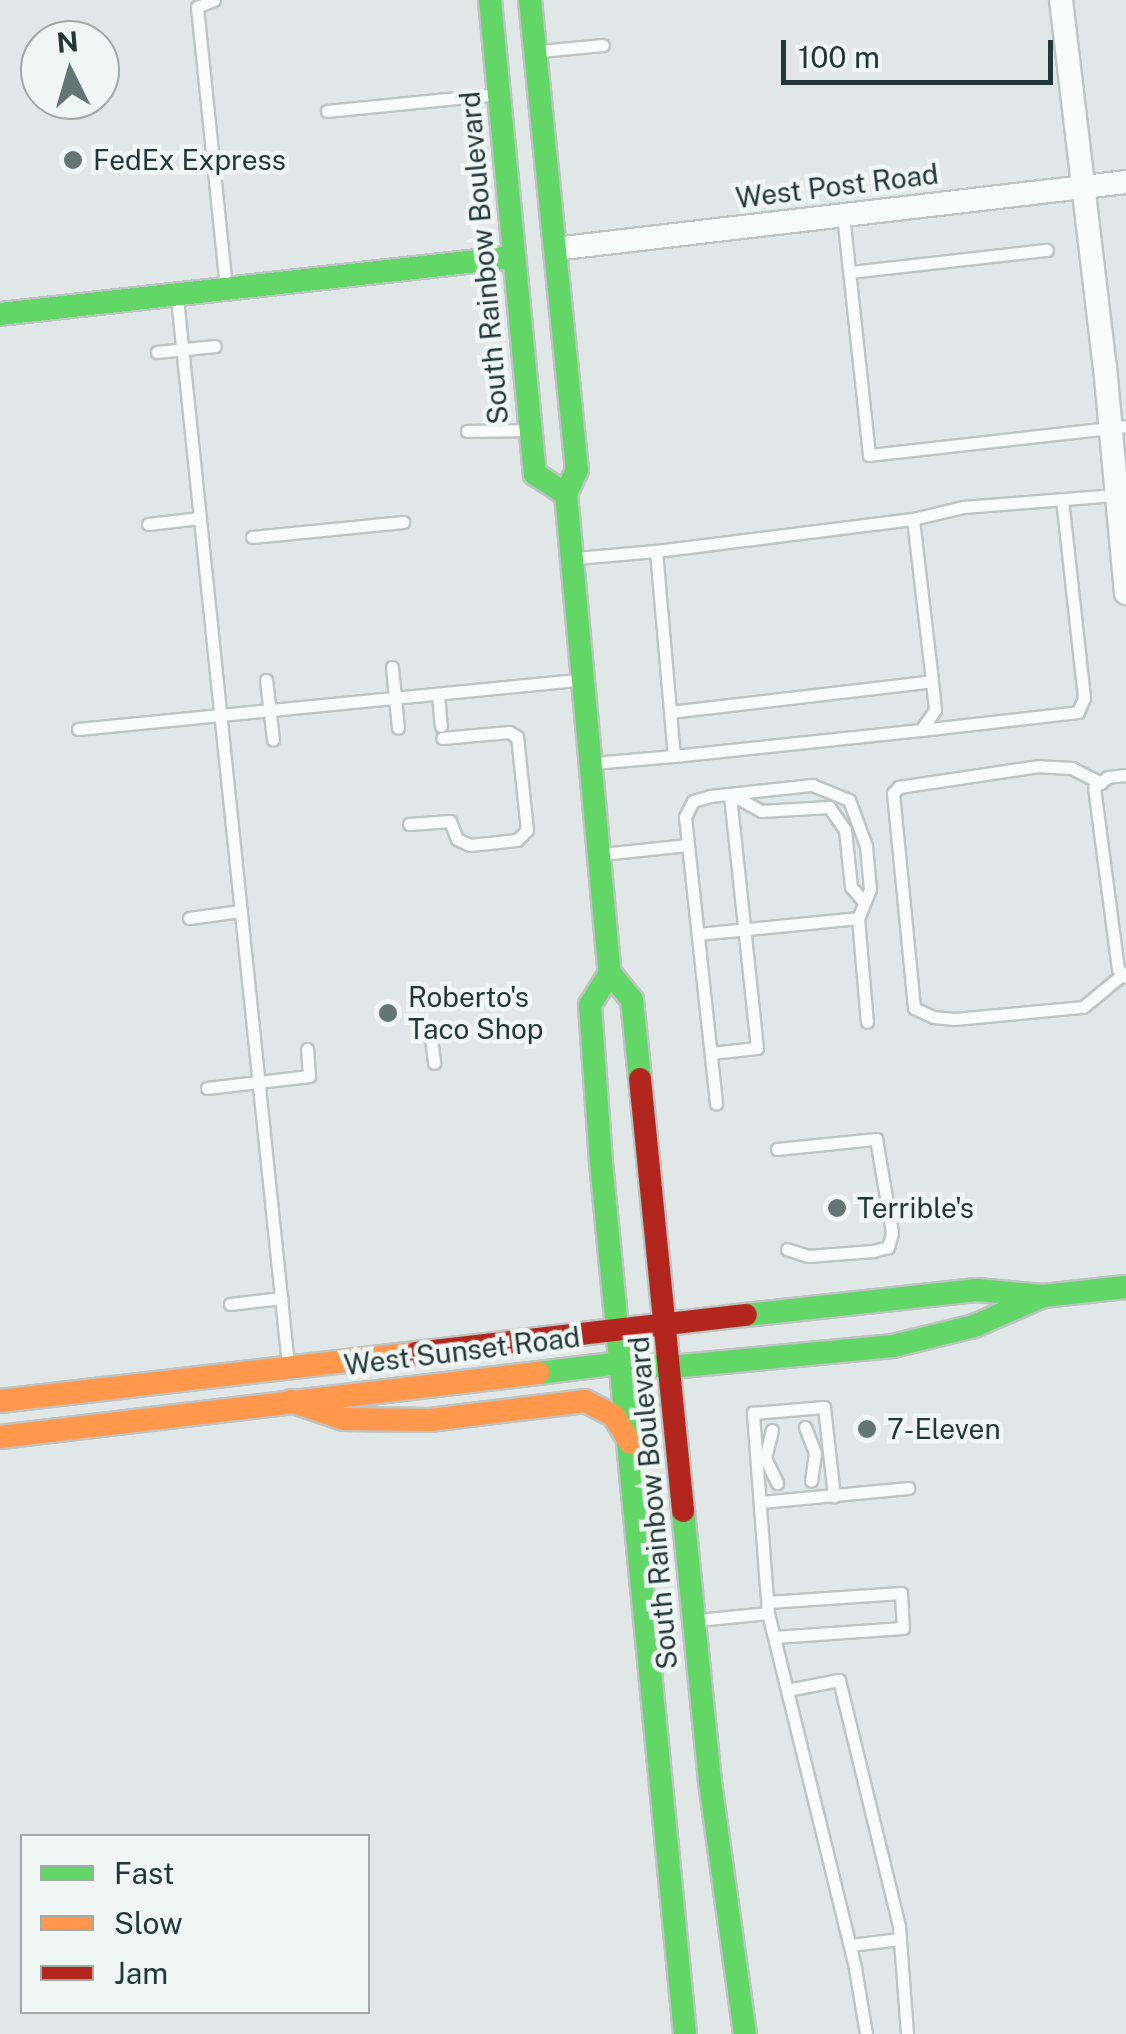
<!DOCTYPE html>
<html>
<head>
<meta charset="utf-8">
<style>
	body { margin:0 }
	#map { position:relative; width:1126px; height:2034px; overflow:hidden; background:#e1e7e6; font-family:"Public Sans",sans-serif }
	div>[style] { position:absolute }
	.roads { filter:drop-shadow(2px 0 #bec4c3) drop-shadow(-2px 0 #bec4c3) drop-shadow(0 2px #bec4c3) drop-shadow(0 -2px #bec4c3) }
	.lane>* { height:11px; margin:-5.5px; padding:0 5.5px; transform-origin:5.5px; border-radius:5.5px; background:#fafbfb }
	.street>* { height:22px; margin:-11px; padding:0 11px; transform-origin:11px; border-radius:11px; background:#fafbfb }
	.fast>* { height:22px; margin:-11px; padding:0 11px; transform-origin:11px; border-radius:11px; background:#63d668 }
	.slow>* { height:22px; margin:-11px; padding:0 11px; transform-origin:11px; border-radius:11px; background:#ff974d }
	.jam>* { height:22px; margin:-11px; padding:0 11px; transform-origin:11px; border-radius:11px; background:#b3261e }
	.dots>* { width:28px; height:28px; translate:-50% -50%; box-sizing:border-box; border:5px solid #f0f6f4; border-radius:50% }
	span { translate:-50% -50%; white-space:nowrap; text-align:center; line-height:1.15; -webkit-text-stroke:9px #f0f6f4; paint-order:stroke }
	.poi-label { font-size:28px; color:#223837 }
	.left { translate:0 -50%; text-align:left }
	.street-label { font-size:28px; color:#223837 }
	.legend { position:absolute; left:20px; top:1834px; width:350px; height:180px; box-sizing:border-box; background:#f0f6f4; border:2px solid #9eaaa8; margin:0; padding:12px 18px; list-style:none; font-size:30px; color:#223837 }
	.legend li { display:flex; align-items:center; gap:20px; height:50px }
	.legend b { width:50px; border:2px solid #9eaaa8 }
	.north { position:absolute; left:20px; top:20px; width:100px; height:100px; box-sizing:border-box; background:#f0f6f4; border:2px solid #9eaaa8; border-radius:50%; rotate:355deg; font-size:28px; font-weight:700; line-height:40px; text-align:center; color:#223837 }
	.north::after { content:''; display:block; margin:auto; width:35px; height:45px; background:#657574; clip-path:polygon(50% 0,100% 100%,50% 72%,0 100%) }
	.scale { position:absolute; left:781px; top:40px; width:272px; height:45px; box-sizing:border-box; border:5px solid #223837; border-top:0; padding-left:12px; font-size:30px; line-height:35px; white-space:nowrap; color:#223837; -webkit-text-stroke:8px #f0f6f4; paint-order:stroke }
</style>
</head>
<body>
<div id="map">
	<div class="roads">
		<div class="lane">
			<div style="left:214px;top:0;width:18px;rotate:158deg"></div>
			<div style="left:197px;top:7px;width:282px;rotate:84.1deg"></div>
			<div style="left:540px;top:51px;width:63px;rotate:-5.4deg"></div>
			<div style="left:327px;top:111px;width:171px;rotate:-5.7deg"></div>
			<div style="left:843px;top:215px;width:241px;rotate:83.8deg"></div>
			<div style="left:869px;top:455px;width:259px;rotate:-6.4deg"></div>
			<div style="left:850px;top:272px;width:198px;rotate:-6.4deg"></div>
			<div style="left:177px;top:298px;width:1072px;rotate:84.06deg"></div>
			<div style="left:157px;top:352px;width:58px;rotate:-5.9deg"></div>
			<div style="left:467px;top:431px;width:61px;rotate:-0.9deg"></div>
			<div style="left:913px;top:519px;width:51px;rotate:-13.5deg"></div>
			<div style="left:963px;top:507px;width:153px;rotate:-4.5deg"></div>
			<div style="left:148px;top:524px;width:52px;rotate:-6.6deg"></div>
			<div style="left:252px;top:537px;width:152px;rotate:-5.7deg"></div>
			<div style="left:576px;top:558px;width:80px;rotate:-5deg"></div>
			<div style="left:656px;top:551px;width:162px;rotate:85deg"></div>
			<div style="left:670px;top:712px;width:264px;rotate:-6.7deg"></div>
			<div style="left:932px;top:681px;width:163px;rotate:-96.7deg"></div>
			<div style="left:913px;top:519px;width:259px;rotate:172.9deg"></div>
			<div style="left:392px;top:667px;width:61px;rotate:84.4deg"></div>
			<div style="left:266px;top:680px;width:60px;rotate:83.3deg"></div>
			<div style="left:438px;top:694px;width:32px;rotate:85deg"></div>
			<div style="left:78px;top:729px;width:501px;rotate:-5.61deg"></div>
			<div style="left:921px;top:730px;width:158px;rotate:-6.5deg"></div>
			<div style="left:1078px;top:712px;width:15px;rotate:-67deg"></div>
			<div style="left:1084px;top:698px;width:200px;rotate:-96.3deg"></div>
			<div style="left:674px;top:756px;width:248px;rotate:-6deg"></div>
			<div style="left:921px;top:730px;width:24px;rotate:-55deg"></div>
			<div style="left:935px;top:710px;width:29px;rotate:-96deg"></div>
			<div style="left:593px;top:763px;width:81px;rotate:-4.9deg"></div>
			<div style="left:674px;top:756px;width:44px;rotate:-95.2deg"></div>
			<div style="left:1126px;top:775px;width:18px;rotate:174deg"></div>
			<div style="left:1108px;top:777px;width:17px;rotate:144deg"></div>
			<div style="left:1094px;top:787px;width:184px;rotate:82.5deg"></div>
			<div style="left:1118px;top:969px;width:11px;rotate:45deg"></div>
			<div style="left:1101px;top:783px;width:33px;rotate:-153deg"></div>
			<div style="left:1072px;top:768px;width:33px;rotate:-177deg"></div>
			<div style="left:1039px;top:766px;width:142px;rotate:171.5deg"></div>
			<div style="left:899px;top:787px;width:8px;rotate:135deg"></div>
			<div style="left:893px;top:793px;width:216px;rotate:84.4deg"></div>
			<div style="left:914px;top:1008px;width:21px;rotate:25deg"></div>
			<div style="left:933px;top:1017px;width:22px;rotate:5deg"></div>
			<div style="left:955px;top:1019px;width:129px;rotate:-5.4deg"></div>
			<div style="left:1083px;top:1007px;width:52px;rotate:-39.5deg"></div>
			<div style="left:734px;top:796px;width:31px;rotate:29deg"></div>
			<div style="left:761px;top:811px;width:68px;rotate:-3.4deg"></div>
			<div style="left:829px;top:807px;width:28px;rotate:55deg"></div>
			<div style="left:845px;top:830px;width:57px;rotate:84deg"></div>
			<div style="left:851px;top:887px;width:20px;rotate:49deg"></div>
			<div style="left:409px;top:824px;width:41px;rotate:-4.2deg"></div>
			<div style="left:450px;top:821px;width:19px;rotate:69deg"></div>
			<div style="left:457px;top:839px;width:14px;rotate:25deg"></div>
			<div style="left:470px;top:845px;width:47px;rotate:-6.1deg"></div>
			<div style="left:517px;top:840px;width:14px;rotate:-45deg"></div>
			<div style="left:527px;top:830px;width:94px;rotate:-96.1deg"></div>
			<div style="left:517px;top:737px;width:9px;rotate:-148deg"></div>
			<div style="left:509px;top:732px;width:67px;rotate:174.9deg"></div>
			<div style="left:688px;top:845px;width:28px;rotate:-96deg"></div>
			<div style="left:685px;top:817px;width:18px;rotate:-63deg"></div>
			<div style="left:693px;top:801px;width:18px;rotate:-16deg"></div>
			<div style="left:710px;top:796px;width:103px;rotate:-6.2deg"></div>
			<div style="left:812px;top:785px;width:40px;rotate:22deg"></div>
			<div style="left:849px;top:800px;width:49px;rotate:69.7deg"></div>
			<div style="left:866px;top:846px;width:43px;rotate:84.7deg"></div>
			<div style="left:870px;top:889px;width:31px;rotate:112deg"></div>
			<div style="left:858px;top:918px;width:104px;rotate:85.1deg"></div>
			<div style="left:602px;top:854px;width:86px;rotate:-6deg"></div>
			<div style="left:688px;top:845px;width:260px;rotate:83.8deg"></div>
			<div style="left:189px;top:918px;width:52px;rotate:-7.7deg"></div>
			<div style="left:698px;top:934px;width:161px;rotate:-5.7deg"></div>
			<div style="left:431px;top:1037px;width:26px;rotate:83deg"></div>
			<div style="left:711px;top:1053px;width:46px;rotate:-6.2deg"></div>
			<div style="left:757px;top:1048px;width:255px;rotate:-96.1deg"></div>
			<div style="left:207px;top:1088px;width:103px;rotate:-6.7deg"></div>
			<div style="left:309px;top:1076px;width:27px;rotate:-94deg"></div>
			<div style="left:777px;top:1149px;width:100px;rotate:-5.8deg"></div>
			<div style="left:876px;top:1139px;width:95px;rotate:80.3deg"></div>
			<div style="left:892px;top:1233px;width:15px;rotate:106deg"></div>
			<div style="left:888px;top:1247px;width:16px;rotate:165deg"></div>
			<div style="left:873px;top:1251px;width:65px;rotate:175.6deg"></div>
			<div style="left:808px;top:1256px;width:22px;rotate:-162deg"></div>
			<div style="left:230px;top:1304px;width:52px;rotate:-6.6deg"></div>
			<div style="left:805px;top:1427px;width:28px;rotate:69deg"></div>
			<div style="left:815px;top:1453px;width:28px;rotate:98deg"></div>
			<div style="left:772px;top:1430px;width:29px;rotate:104deg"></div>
			<div style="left:765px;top:1458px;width:28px;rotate:64deg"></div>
			<div style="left:761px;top:1502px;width:148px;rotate:-5.4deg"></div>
			<div style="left:768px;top:1602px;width:133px;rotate:-3.9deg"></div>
			<div style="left:901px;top:1593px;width:35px;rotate:87deg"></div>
			<div style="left:903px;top:1628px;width:129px;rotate:176deg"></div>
			<div style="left:768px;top:1613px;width:201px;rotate:-94.3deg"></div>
			<div style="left:753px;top:1413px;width:71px;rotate:-4.8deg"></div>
			<div style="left:824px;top:1407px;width:90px;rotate:83.6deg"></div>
			<div style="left:698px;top:1620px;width:70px;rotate:-5.7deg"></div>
			<div style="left:768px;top:1613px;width:366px;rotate:76.2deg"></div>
			<div style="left:855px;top:1968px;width:67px;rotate:80.5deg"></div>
			<div style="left:787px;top:1690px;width:53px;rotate:-10.9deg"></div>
			<div style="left:839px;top:1680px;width:254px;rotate:76.3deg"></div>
			<div style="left:899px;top:1927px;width:107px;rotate:85.7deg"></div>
			<div style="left:850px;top:1945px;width:50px;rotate:-6.8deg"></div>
		</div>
		<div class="street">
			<div style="left:1061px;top:0;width:370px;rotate:83.2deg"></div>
			<div style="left:1105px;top:367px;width:227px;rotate:84.7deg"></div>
			<div style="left:555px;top:249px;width:575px;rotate:-6.69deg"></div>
		</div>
		<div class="fast">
			<div style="left:490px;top:0;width:476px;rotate:84.6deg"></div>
			<div style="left:535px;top:474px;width:37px;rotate:33deg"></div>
			<div style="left:530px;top:0;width:472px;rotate:84.3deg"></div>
			<div style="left:577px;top:470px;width:26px;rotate:115deg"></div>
			<div style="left:566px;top:494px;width:481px;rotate:84.8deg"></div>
			<div style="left:610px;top:973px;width:35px;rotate:51deg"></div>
			<div style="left:632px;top:1000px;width:79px;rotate:84.2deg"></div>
			<div style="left:0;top:314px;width:516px;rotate:-6.34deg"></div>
			<div style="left:610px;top:973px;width:38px;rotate:122deg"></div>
			<div style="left:590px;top:1005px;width:157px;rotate:86deg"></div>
			<div style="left:601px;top:1162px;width:876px;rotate:84.5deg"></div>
			<div style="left:746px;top:1315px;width:232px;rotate:-6.2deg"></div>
			<div style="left:977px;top:1290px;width:66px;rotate:5.2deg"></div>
			<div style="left:1043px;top:1296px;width:83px;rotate:-6.2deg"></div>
			<div style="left:538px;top:1373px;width:84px;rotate:-6.9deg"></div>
			<div style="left:621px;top:1363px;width:50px;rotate:4.6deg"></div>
			<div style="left:671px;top:1367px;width:223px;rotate:-5.4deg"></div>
			<div style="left:893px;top:1346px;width:83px;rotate:-13.9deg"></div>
			<div style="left:974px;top:1326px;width:73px;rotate:-23.4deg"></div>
			<div style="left:683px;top:1511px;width:272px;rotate:84.3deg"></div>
			<div style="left:710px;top:1782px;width:254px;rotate:82.1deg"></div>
		</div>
		<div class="slow">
			<div style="left:0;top:1401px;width:419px;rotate:-6.6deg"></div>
			<div style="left:291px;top:1401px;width:56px;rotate:18.8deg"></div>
			<div style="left:344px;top:1419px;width:86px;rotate:0.7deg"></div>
			<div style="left:430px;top:1420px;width:156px;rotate:-7deg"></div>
			<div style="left:585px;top:1401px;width:33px;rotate:27deg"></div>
			<div style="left:614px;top:1416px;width:31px;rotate:59deg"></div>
			<div style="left:0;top:1437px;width:542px;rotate:-6.78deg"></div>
		</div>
		<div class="jam">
			<div style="left:640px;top:1079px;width:434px;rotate:84.3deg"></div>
			<div style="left:416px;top:1353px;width:332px;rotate:-6.6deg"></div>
		</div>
	</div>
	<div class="dots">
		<div style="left:73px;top:160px;background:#657574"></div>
		<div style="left:388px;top:1013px;background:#657574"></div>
		<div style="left:837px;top:1208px;background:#657574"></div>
		<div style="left:867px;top:1429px;background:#657574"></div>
	</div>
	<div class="poi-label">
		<span class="left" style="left:93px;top:160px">FedEx Express</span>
		<span class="left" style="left:408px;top:1013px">Roberto's<br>Taco Shop</span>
		<span class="left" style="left:857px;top:1208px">Terrible's</span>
		<span class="left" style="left:887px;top:1429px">7-Eleven</span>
	</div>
	<div class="street-label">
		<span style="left:837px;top:186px;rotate:-7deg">West Post Road</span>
		<span style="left:484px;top:258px;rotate:-95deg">South Rainbow Boulevard</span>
		<span style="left:462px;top:1351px;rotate:-7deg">West Sunset Road</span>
		<span style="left:653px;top:1503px;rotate:-95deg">South Rainbow Boulevard</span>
	</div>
	<ul class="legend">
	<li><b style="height:12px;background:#63d668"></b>Fast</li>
	<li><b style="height:12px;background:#ff974d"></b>Slow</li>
	<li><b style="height:12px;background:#b3261e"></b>Jam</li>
	</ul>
	<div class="north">N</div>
	<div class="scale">100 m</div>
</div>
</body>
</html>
